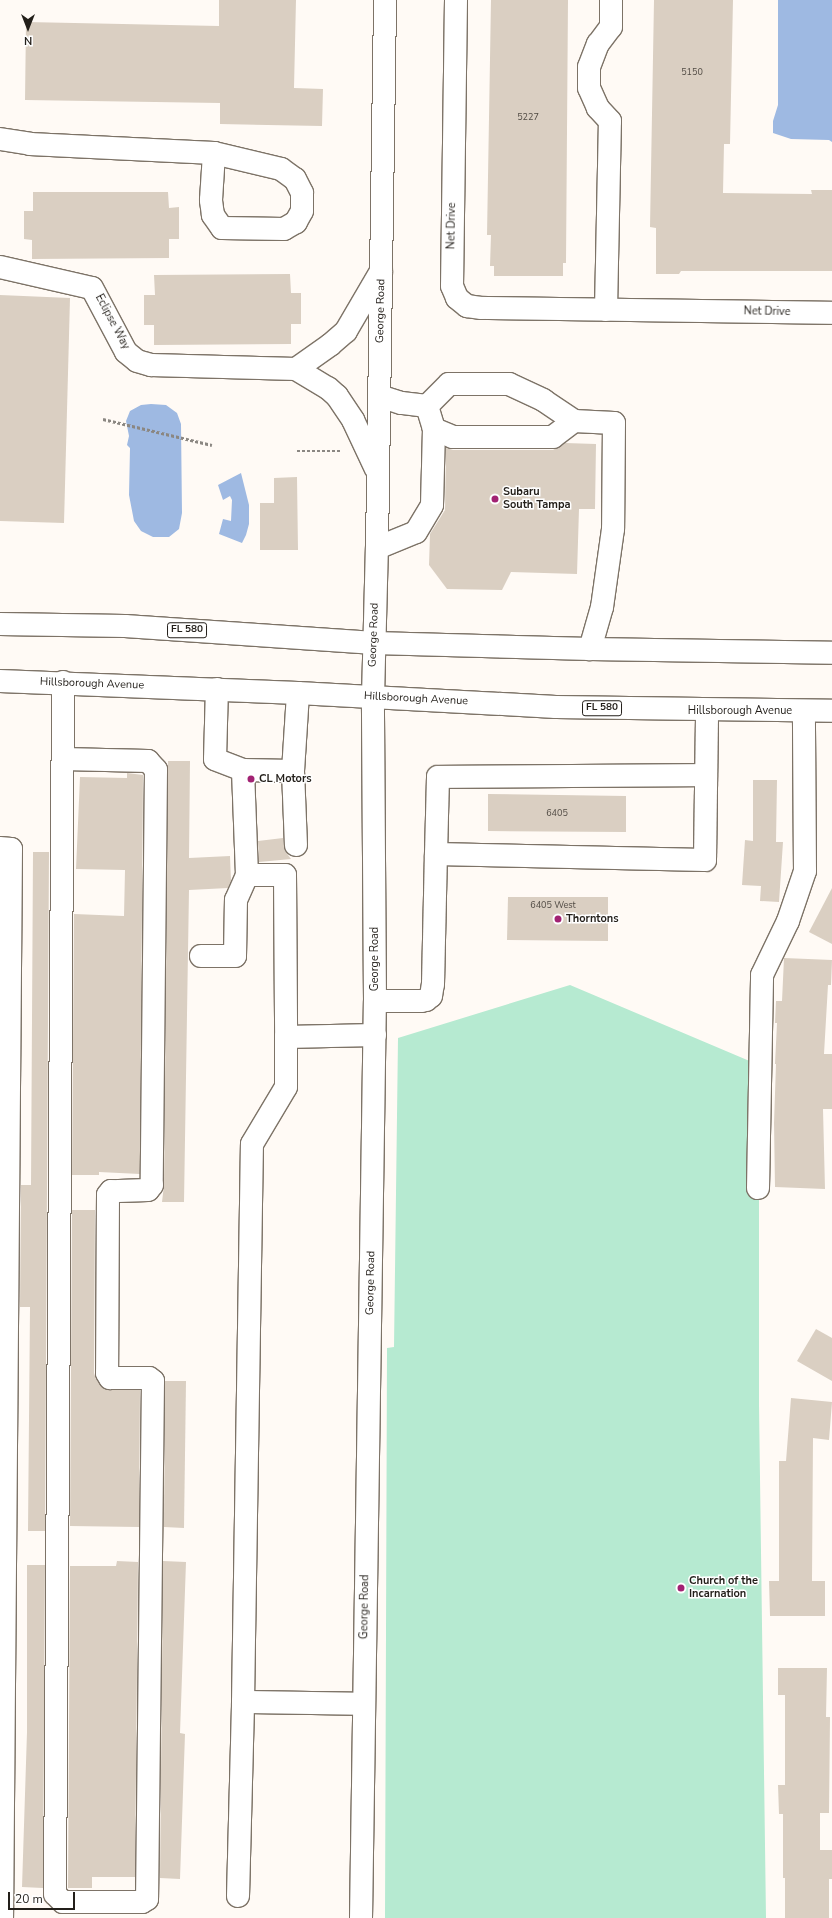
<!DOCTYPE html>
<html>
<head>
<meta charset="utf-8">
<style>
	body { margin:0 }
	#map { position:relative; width:832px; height:1918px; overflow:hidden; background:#fffaf5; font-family:"Nunito Sans",sans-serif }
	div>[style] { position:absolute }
	.green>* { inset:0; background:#b6ead1 }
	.water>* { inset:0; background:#9eb9e2 }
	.building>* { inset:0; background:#dacfc2 }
	.path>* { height:2.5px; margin-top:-1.25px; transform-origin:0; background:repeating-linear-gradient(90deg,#8b8782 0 3px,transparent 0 5px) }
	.roads { filter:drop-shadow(1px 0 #7d7367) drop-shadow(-1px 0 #7d7367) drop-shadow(0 1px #7d7367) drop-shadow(0 -1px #7d7367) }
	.minor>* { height:22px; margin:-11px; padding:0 11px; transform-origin:11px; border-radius:11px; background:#fff }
	.major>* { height:22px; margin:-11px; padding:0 11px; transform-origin:11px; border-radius:11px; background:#fff }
	.dots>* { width:11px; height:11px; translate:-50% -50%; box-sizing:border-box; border:2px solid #fff; border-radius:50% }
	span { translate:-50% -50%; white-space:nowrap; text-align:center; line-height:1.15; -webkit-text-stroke:3px #fff; paint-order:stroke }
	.number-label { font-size:9px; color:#514b44 }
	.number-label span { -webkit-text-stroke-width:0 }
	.shield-label span { padding:1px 3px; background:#fff; border:1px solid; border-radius:3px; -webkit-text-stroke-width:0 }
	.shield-label { font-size:10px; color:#231f1a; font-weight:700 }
	.street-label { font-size:11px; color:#231f1a }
	.poi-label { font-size:11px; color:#231f1a; font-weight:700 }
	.left { translate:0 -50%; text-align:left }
	.north { position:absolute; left:8px; top:8px; width:40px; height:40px; -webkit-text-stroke:3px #fff; paint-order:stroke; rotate:180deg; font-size:11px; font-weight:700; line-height:16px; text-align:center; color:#231f1a }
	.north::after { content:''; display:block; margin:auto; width:14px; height:18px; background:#231f1a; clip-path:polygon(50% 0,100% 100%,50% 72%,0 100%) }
	.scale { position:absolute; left:8px; top:1892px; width:67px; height:18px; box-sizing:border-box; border:2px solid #231f1a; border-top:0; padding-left:5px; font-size:12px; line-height:14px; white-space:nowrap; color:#231f1a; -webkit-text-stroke:3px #fff; paint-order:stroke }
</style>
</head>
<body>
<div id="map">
	<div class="green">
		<div style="clip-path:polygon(570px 985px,759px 1065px,759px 1404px,766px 1918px,385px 1918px,387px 1348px,394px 1347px,398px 1038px)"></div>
	</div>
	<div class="water">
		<div style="clip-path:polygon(778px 0,832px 0,832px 142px,829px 140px,791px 139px,773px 133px,773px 121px,778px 105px)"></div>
		<div style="clip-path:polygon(151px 404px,166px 405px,177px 413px,181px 424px,182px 513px,179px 529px,169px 537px,153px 537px,141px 531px,134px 521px,129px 495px,130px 448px,127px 445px,129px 436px,126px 421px,130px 411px,141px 405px)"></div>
		<div style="clip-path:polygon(241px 473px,249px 505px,249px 524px,246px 535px,242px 543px,219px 534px,223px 519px,231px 521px,232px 500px,230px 496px,223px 500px,218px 485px)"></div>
	</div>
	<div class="building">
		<div style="clip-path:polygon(219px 0,296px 0,294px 88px,323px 89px,322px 126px,220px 124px,220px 103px,25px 100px,26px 22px,219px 26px)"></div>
		<div style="clip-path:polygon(491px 0,568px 0,566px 263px,563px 263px,563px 276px,494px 276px,494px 266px,490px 266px,491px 235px,487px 235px)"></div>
		<div style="clip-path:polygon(654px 0,733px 0,730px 144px,724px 144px,723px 193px,812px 194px,811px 190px,832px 190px,832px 271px,681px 271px,679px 274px,656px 274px,656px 228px,650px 227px)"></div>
		<div style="clip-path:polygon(33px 192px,168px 192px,169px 208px,179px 207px,179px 239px,169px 239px,169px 258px,32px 259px,32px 240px,24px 239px,24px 211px,33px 211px)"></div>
		<div style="clip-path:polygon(290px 274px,291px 293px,301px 293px,301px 324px,291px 324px,291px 344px,154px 345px,154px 325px,144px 325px,144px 295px,155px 295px,154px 275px)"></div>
		<div style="clip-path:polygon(0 295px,70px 298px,64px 523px,0 521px)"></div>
		<div style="clip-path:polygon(565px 443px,596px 444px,595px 509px,579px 509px,577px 574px,511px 572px,502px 590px,447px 589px,429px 565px,430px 534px,445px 510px,446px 448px,453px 450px,553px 450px)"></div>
		<div style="clip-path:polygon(297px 477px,298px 550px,260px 550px,260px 503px,274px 503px,274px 478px)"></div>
		<div style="clip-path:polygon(168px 761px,190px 761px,189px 858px,230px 856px,231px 881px,228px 888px,189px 890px,184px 1202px,162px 1202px,164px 1185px)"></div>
		<div style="clip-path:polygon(127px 773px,143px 775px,140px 1174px,99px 1172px,99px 1175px,72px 1175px,74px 914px,124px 916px,125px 870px,76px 869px,80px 777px,127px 778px)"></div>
		<div style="clip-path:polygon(753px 780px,777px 780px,776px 842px,783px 842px,779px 902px,760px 901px,761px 886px,742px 885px,745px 840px,753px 841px)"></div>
		<div style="clip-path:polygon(488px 794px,626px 796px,626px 832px,488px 831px)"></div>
		<div style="clip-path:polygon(283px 838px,285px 851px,291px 859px,259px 862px,258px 841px)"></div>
		<div style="clip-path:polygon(33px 852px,49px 852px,45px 1531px,28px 1531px,30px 1307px,20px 1307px,21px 1185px,31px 1185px)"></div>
		<div style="clip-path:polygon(832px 888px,832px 944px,809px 932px)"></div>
		<div style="clip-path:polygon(508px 897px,608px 897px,608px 941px,507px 940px)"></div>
		<div style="clip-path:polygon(784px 958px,832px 960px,831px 985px,828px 985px,824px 1054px,832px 1054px,832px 1109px,823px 1109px,825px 1189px,775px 1187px,774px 1123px,776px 1064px,775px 1064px,777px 1023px,775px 1023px,776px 1001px,782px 1001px)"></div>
		<div style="clip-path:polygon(72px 1210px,95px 1210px,94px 1373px,96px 1379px,104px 1389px,110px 1390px,140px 1390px,139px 1527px,70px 1526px)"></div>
		<div style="clip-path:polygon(816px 1329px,832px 1338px,832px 1381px,797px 1361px)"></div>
		<div style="clip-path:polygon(165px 1381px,186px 1381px,184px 1528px,164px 1527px)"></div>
		<div style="clip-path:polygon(791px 1398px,832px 1402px,829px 1440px,813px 1438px,812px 1581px,825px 1581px,825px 1616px,770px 1616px,769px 1581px,779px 1581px,779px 1461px,786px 1461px)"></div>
		<div style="clip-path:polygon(117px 1561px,138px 1562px,135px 1877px,92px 1877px,92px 1888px,68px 1888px,70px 1566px,116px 1566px)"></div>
		<div style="clip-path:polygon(163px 1561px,186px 1562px,180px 1733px,185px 1734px,180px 1879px,160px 1878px)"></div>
		<div style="clip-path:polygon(27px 1565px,45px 1565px,43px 1888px,22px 1887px,27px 1732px)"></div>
		<div style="clip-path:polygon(778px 1668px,827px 1668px,826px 1717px,830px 1717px,829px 1813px,820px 1813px,820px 1850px,832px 1850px,832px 1879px,829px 1879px,829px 1918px,785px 1918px,785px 1878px,783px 1878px,783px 1814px,779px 1814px,778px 1785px,785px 1785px,785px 1695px,778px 1695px)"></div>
	</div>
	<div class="path">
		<div style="left:103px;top:419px;width:112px;rotate:13.4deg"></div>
		<div style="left:297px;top:451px;width:44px"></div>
	</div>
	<div class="roads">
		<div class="minor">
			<div style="left:456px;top:0;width:286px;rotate:90.8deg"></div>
			<div style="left:452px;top:286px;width:13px;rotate:67deg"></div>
			<div style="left:457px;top:298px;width:13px;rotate:39deg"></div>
			<div style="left:467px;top:306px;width:15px;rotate:8deg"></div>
			<div style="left:482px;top:308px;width:350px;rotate:0.8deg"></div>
			<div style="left:0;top:139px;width:30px;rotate:9deg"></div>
			<div style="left:30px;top:144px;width:184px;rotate:2.8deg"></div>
			<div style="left:214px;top:153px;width:69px;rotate:13.4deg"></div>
			<div style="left:281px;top:169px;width:17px;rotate:36deg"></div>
			<div style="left:295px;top:179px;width:16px;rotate:63deg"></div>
			<div style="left:302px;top:193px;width:18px;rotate:90deg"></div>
			<div style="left:302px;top:211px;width:13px;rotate:119deg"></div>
			<div style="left:296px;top:222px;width:14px;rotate:150deg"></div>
			<div style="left:284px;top:229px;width:62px;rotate:-179.1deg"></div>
			<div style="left:222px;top:228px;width:16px;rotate:-125deg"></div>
			<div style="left:213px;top:215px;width:15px;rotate:-98deg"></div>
			<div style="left:211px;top:200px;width:47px;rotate:-86.3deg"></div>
			<div style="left:0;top:267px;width:94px;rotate:12.9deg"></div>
			<div style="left:92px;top:288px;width:72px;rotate:62deg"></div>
			<div style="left:126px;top:352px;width:14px;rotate:39deg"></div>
			<div style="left:137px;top:361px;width:15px;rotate:16deg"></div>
			<div style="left:151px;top:365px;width:145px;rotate:1.6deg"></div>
			<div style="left:296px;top:369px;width:37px;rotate:31deg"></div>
			<div style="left:328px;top:388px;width:12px;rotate:42deg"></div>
			<div style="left:337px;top:396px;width:29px;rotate:56deg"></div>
			<div style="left:353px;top:420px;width:54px;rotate:64.9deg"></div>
			<div style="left:606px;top:310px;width:189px;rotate:-88.8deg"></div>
			<div style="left:610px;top:121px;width:18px;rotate:-133deg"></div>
			<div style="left:598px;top:108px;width:22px;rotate:-114deg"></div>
			<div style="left:589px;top:88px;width:21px;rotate:-90deg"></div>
			<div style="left:589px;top:67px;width:25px;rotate:-69deg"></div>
			<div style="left:598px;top:44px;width:21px;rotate:-53deg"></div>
			<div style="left:611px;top:27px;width:27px;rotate:-90deg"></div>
			<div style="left:296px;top:369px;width:42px;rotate:-35.2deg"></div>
			<div style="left:330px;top:345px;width:21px;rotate:-41deg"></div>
			<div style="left:346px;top:331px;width:69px;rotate:-59.7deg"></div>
			<div style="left:427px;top:406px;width:31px;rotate:-45deg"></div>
			<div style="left:449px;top:384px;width:60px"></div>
			<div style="left:509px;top:384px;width:38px;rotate:25deg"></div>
			<div style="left:543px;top:400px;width:37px;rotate:34deg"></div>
			<div style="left:574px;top:421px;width:26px;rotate:143deg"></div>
			<div style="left:553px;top:437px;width:100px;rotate:180deg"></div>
			<div style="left:453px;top:437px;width:21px;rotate:-157deg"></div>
			<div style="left:574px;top:421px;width:40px;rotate:2.9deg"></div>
			<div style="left:614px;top:423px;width:106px;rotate:90.5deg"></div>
			<div style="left:613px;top:529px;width:79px;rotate:98deg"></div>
			<div style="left:602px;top:607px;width:44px;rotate:105.9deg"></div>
			<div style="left:377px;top:548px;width:42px;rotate:-22.3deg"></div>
			<div style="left:416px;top:532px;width:31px;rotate:-59deg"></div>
			<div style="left:432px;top:505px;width:76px;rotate:-88.5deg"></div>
			<div style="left:434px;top:429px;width:24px;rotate:-107deg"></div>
			<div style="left:427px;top:406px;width:26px;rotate:-173deg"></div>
			<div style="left:401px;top:403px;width:23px;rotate:-162deg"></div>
			<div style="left:63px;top:759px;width:85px;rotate:1.3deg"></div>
			<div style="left:148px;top:761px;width:12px;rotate:48deg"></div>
			<div style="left:156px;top:770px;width:415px;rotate:90.6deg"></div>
			<div style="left:152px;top:1185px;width:6px;rotate:129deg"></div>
			<div style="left:148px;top:1190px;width:37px;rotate:178deg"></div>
			<div style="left:111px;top:1191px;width:5px;rotate:127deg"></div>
			<div style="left:108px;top:1195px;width:178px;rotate:90.3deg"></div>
			<div style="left:107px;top:1373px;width:6px;rotate:59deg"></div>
			<div style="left:110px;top:1378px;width:39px"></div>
			<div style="left:149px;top:1378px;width:5px;rotate:37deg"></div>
			<div style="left:153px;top:1381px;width:518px;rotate:90.66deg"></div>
			<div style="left:147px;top:1899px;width:6px;rotate:149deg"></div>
			<div style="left:142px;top:1902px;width:79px;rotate:180deg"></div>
			<div style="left:63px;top:1902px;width:11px;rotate:-135deg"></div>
			<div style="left:55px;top:1894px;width:1212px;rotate:-89.62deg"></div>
			<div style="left:243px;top:770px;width:50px;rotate:1.1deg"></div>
			<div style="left:293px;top:771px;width:78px;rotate:-86.3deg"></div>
			<div style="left:293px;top:771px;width:74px;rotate:87.7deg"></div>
			<div style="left:0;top:848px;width:11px;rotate:5deg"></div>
			<div style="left:11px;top:849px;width:1069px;rotate:90.48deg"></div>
			<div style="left:436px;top:854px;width:77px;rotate:-88.5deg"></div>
			<div style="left:438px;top:777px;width:268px;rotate:-0.4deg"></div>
			<div style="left:247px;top:875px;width:38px"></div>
			<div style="left:285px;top:875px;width:162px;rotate:89.6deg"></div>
			<div style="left:286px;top:1037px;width:89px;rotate:-1.3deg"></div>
			<div style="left:201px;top:956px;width:34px"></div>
			<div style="left:235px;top:956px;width:56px;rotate:-89deg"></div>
			<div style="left:236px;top:900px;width:27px;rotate:-66deg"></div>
			<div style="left:247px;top:875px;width:105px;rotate:-92.2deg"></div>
			<div style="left:243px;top:770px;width:30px;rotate:-159deg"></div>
			<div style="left:215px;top:759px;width:70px;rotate:-88.4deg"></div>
			<div style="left:375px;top:1001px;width:46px"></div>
			<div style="left:421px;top:1001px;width:5px;rotate:-11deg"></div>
			<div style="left:426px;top:1000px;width:6px;rotate:-39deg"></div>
			<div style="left:431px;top:996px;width:12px;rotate:-81deg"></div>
			<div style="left:433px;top:984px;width:130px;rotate:-88.7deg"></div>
			<div style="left:436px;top:854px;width:269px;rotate:1.3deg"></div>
			<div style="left:705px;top:860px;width:149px;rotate:-89.2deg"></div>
			<div style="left:758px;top:1188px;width:213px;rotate:-88.9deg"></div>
			<div style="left:762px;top:975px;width:60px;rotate:-64.3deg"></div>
			<div style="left:788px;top:921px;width:53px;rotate:-71.2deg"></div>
			<div style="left:805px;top:871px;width:160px;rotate:-90.4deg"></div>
			<div style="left:243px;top:1702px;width:121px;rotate:0.9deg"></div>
			<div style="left:238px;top:1896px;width:194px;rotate:-88.5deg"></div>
			<div style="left:243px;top:1702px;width:558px;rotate:-89.08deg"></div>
			<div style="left:252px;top:1144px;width:66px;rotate:-59.2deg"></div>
			<div style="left:286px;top:1087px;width:50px;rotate:-90deg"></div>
			<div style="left:361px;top:1918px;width:917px;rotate:-89.13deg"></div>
			<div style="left:375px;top:1001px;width:304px;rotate:-90.4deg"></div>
			<div style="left:373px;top:697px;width:149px;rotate:-88.5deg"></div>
			<div style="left:377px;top:548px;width:548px;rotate:-89.16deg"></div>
		</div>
		<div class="major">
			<div style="left:0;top:624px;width:125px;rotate:0.9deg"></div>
			<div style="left:125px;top:626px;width:250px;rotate:3.9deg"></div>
			<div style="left:374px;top:643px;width:216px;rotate:1.6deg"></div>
			<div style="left:590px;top:649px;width:242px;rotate:0.9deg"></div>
			<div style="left:0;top:681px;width:298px;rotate:2.3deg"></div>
			<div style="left:298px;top:693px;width:258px;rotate:3.1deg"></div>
			<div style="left:556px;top:707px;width:276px;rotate:0.8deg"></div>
		</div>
	</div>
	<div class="dots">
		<div style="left:495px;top:499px;background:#a22273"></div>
		<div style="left:251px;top:779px;background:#a22273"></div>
		<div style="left:558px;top:919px;background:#a22273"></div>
		<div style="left:681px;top:1588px;background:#a22273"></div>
	</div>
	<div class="number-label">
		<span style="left:692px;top:72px">5150</span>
		<span style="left:528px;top:117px">5227</span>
		<span style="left:557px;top:813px">6405</span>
		<span style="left:553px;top:905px">6405 West</span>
	</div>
	<div class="shield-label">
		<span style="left:187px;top:630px">FL 580</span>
		<span style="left:602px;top:708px">FL 580</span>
	</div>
	<div class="street-label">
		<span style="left:452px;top:226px;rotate:-89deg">Net Drive</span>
		<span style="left:381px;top:311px;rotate:-89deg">George Road</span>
		<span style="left:767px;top:312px;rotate:1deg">Net Drive</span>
		<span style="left:112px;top:322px;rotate:62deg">Eclipse Way</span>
		<span style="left:374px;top:635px;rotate:-88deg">George Road</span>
		<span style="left:92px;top:684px;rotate:2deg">Hillsborough Avenue</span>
		<span style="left:416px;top:699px;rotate:3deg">Hillsborough Avenue</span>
		<span style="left:740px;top:711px">Hillsborough Avenue</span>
		<span style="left:375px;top:959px;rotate:-90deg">George Road</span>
		<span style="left:371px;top:1283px;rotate:-89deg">George Road</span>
		<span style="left:365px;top:1607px;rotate:-89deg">George Road</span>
	</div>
	<div class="poi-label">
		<span class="left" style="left:503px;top:499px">Subaru<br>South Tampa</span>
		<span class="left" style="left:259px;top:779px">CL Motors</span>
		<span class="left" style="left:566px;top:919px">Thorntons</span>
		<span class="left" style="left:689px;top:1588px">Church of the<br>Incarnation</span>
	</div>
	<div class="north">N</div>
	<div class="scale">20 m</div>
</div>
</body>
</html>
